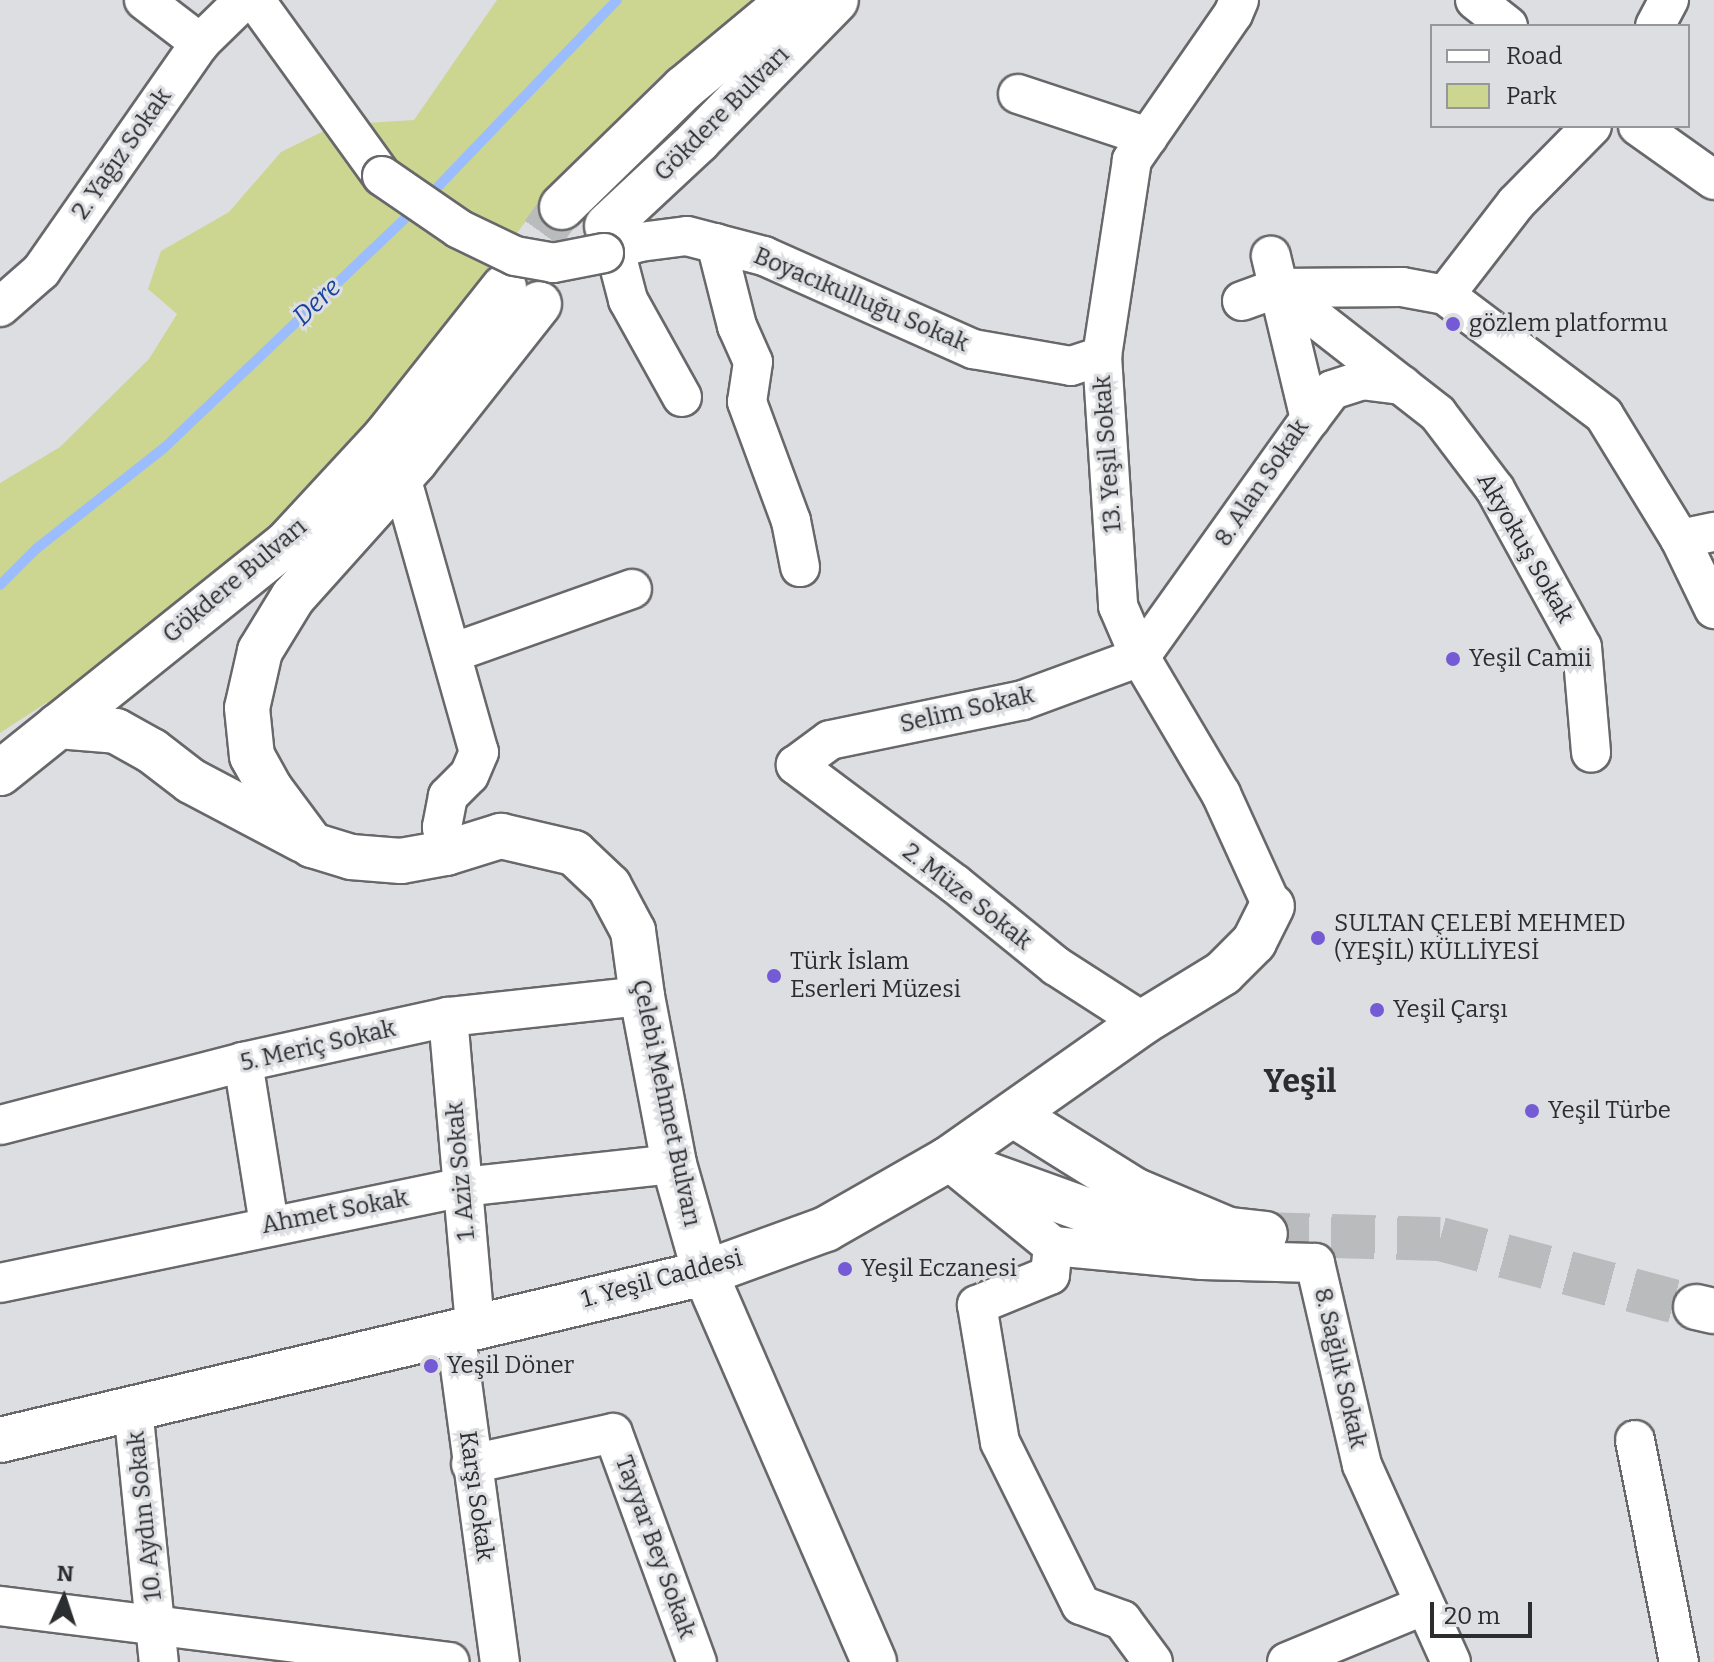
<!DOCTYPE html>
<html>
<head>
<meta charset="utf-8">
<style>
	body { margin:0 }
	#map { position:relative; width:1714px; height:1662px; overflow:hidden; background:#dddee1; font-family:Bitter,serif }
	div>[style] { position:absolute }
	.green>* { inset:0; background:#ccd690 }
	.stream>* { height:10px; margin:-5px; padding:0 5px; transform-origin:5px; border-radius:5px; background:#9bbdfe }
	.secondary-tunnel>* { height:44px; margin-top:-22px; transform-origin:0; background:repeating-linear-gradient(90deg,#babbbd 0 44px,transparent 0 66px) }
	.primary-tunnel>* { height:44px; margin-top:-22px; transform-origin:0; background:repeating-linear-gradient(90deg,#babbbd 0 44px,transparent 0 66px) }
	.roads { filter:drop-shadow(2px 0 #68686b) drop-shadow(-2px 0 #68686b) drop-shadow(0 2px #68686b) drop-shadow(0 -2px #68686b) }
	.minor>* { height:38px; margin:-19px; padding:0 19px; transform-origin:19px; border-radius:19px; background:#fff }
	.secondary>* { height:44px; margin:-22px; padding:0 22px; transform-origin:22px; border-radius:22px; background:#fff }
	.primary>* { height:44px; margin:-22px; padding:0 22px; transform-origin:22px; border-radius:22px; background:#fff }
	.bridges { filter:drop-shadow(2px 0 #68686b) drop-shadow(-2px 0 #68686b) drop-shadow(0 2px #68686b) drop-shadow(0 -2px #68686b) }
	.minor-bridge>* { height:38px; margin:-19px; padding:0 19px; transform-origin:19px; border-radius:19px; background:#fff }
	.dots>* { width:22px; height:22px; translate:-50% -50%; box-sizing:border-box; border:4px solid #dddee1; border-radius:50% }
	span { translate:-50% -50%; white-space:nowrap; text-align:center; line-height:1.15; -webkit-text-stroke:6px #dddee1; paint-order:stroke }
	.street-label { font-size:24px; color:#2c2d2e }
	.poi-label { font-size:24px; color:#2c2d2e }
	.left { translate:0 -50%; text-align:left }
	.water-label { font-size:26px; color:#18429d; font-style:italic }
	.district-label { font-size:32px; color:#2c2d2e; font-weight:700 }
	.legend { position:absolute; left:1430px; top:24px; width:260px; height:104px; box-sizing:border-box; background:#dddee1; border:2px solid #969799; margin:0; padding:10px 14px; list-style:none; font-size:24px; color:#2c2d2e }
	.legend li { display:flex; align-items:center; gap:16px; height:40px }
	.legend b { width:40px; border:2px solid #969799 }
	.north { position:absolute; left:24px; top:1558px; width:80px; height:80px; -webkit-text-stroke:6px #dddee1; paint-order:stroke; rotate:3deg; font-size:22px; font-weight:700; line-height:32px; text-align:center; color:#2c2d2e }
	.north::after { content:''; display:block; margin:auto; width:28px; height:36px; background:#2c2d2e; clip-path:polygon(50% 0,100% 100%,50% 72%,0 100%) }
	.scale { position:absolute; left:1430px; top:1602px; width:102px; height:36px; box-sizing:border-box; border:4px solid #2c2d2e; border-top:0; padding-left:10px; font-size:24px; line-height:28px; white-space:nowrap; color:#2c2d2e; -webkit-text-stroke:6px #dddee1; paint-order:stroke }
</style>
</head>
<body>
<div id="map">
	<div class="green">
		<div style="clip-path:polygon(497px 0,757px 0,669px 68px,564px 171px,382px 411px,291px 510px,134px 640px,59px 710px,46px 703px,0 733px,0 483px,60px 447px,149px 359px,177px 314px,148px 289px,161px 251px,229px 212px,281px 152px,336px 125px,414px 120px)"></div>
	</div>
	<div class="stream">
		<div style="left:428px;top:197px;width:273px;rotate:-46.2deg"></div>
		<div style="left:0;top:585px;width:51px;rotate:-45deg"></div>
		<div style="left:36px;top:549px;width:163px;rotate:-38.3deg"></div>
		<div style="left:164px;top:448px;width:348px;rotate:-43.6deg"></div>
	</div>
	<div class="secondary-tunnel">
		<div style="left:1265px;top:1234px;width:175px;rotate:1.6deg"></div>
		<div style="left:1440px;top:1239px;width:265px;rotate:14.9deg"></div>
	</div>
	<div class="primary-tunnel">
		<div style="left:504px;top:287px;width:99px;rotate:-54.1deg"></div>
	</div>
	<div class="roads">
		<div class="minor">
			<div style="left:144px;top:0;width:71px;rotate:37.5deg"></div>
			<div style="left:255px;top:0;width:217px;rotate:54.2deg"></div>
			<div style="left:1239px;top:0;width:15px;rotate:113deg"></div>
			<div style="left:1233px;top:14px;width:178px;rotate:124.7deg"></div>
			<div style="left:1132px;top:160px;width:198px;rotate:98.7deg"></div>
			<div style="left:1102px;top:356px;width:251px;rotate:86.3deg"></div>
			<div style="left:1118px;top:606px;width:56px;rotate:66.7deg"></div>
			<div style="left:1140px;top:657px;width:159px;rotate:59.4deg"></div>
			<div style="left:1221px;top:794px;width:123px;rotate:65.5deg"></div>
			<div style="left:1475px;top:0;width:42px;rotate:38.2deg"></div>
			<div style="left:1655px;top:26px;width:30px;rotate:-62deg"></div>
			<div style="left:1018px;top:94px;width:137px;rotate:18.3deg"></div>
			<div style="left:1638px;top:126px;width:93px;rotate:35.4deg"></div>
			<div style="left:716px;top:243px;width:86px;rotate:75.8deg"></div>
			<div style="left:737px;top:326px;width:39px;rotate:66deg"></div>
			<div style="left:753px;top:362px;width:40px;rotate:98.5deg"></div>
			<div style="left:747px;top:402px;width:127px;rotate:69.7deg"></div>
			<div style="left:791px;top:521px;width:47px;rotate:78.9deg"></div>
			<div style="left:615px;top:250px;width:52px;rotate:75.4deg"></div>
			<div style="left:628px;top:300px;width:111px;rotate:60.9deg"></div>
			<div style="left:604px;top:253px;width:38px;rotate:-17deg"></div>
			<div style="left:640px;top:242px;width:47px;rotate:-7.3deg"></div>
			<div style="left:687px;top:236px;width:80px;rotate:14.6deg"></div>
			<div style="left:764px;top:256px;width:229px;rotate:24deg"></div>
			<div style="left:973px;top:349px;width:99px;rotate:9.8deg"></div>
			<div style="left:1071px;top:366px;width:33px;rotate:-18deg"></div>
			<div style="left:1277px;top:288px;width:125px;rotate:-0.5deg"></div>
			<div style="left:1402px;top:287px;width:44px;rotate:10.5deg"></div>
			<div style="left:1445px;top:295px;width:199px;rotate:37deg"></div>
			<div style="left:1604px;top:415px;width:145px;rotate:58.5deg"></div>
			<div style="left:1680px;top:539px;width:78px;rotate:64.1deg"></div>
			<div style="left:1445px;top:295px;width:116px;rotate:-52.3deg"></div>
			<div style="left:1516px;top:203px;width:108px;rotate:-45.4deg"></div>
			<div style="left:1242px;top:301px;width:37px;rotate:-20deg"></div>
			<div style="left:1277px;top:288px;width:204px;rotate:38deg"></div>
			<div style="left:1438px;top:414px;width:94px;rotate:52.8deg"></div>
			<div style="left:1495px;top:489px;width:180px;rotate:61.2deg"></div>
			<div style="left:1582px;top:647px;width:106px;rotate:85.1deg"></div>
			<div style="left:0;top:307px;width:55px;rotate:-41.3deg"></div>
			<div style="left:41px;top:271px;width:278px;rotate:-55.1deg"></div>
			<div style="left:200px;top:43px;width:62px;rotate:-44.3deg"></div>
			<div style="left:1310px;top:419px;width:36px;rotate:-53deg"></div>
			<div style="left:1332px;top:390px;width:32px;rotate:-18deg"></div>
			<div style="left:1362px;top:380px;width:40px;rotate:7.1deg"></div>
			<div style="left:401px;top:477px;width:286px;rotate:74.2deg"></div>
			<div style="left:479px;top:752px;width:25px;rotate:113deg"></div>
			<div style="left:469px;top:775px;width:30px;rotate:135deg"></div>
			<div style="left:448px;top:796px;width:32px;rotate:101deg"></div>
			<div style="left:442px;top:827px;width:26px;rotate:81deg"></div>
			<div style="left:1680px;top:539px;width:35px;rotate:-12deg"></div>
			<div style="left:452px;top:653px;width:191px;rotate:-19.6deg"></div>
			<div style="left:448px;top:1017px;width:309px;rotate:85deg"></div>
			<div style="left:1143px;top:1022px;width:103px;rotate:-147.2deg"></div>
			<div style="left:1056px;top:966px;width:130px;rotate:-140.9deg"></div>
			<div style="left:955px;top:884px;width:199px;rotate:-143.2deg"></div>
			<div style="left:796px;top:765px;width:42px;rotate:-36.3deg"></div>
			<div style="left:830px;top:740px;width:197px;rotate:-11.7deg"></div>
			<div style="left:1023px;top:700px;width:125px;rotate:-20.2deg"></div>
			<div style="left:1140px;top:657px;width:292px;rotate:-54.5deg"></div>
			<div style="left:1310px;top:419px;width:168px;rotate:-103.5deg"></div>
			<div style="left:243px;top:1062px;width:165px;rotate:80.9deg"></div>
			<div style="left:0;top:1125px;width:251px;rotate:-14.5deg"></div>
			<div style="left:243px;top:1062px;width:210px;rotate:-12.4deg"></div>
			<div style="left:448px;top:1017px;width:195px;rotate:-6.2deg"></div>
			<div style="left:959px;top:1169px;width:122px;rotate:39.3deg"></div>
			<div style="left:1053px;top:1246px;width:150px;rotate:5.4deg"></div>
			<div style="left:1202px;top:1260px;width:113px;rotate:1.5deg"></div>
			<div style="left:1315px;top:1263px;width:207px;rotate:76.9deg"></div>
			<div style="left:1362px;top:1465px;width:216px;rotate:65.7deg"></div>
			<div style="left:1053px;top:1246px;width:29px;rotate:96deg"></div>
			<div style="left:1050px;top:1275px;width:79px;rotate:157.7deg"></div>
			<div style="left:977px;top:1305px;width:139px;rotate:80.5deg"></div>
			<div style="left:1000px;top:1442px;width:182px;rotate:63.6deg"></div>
			<div style="left:1081px;top:1605px;width:44px;rotate:20.1deg"></div>
			<div style="left:1122px;top:1620px;width:52px;rotate:53.6deg"></div>
			<div style="left:0;top:1283px;width:472px;rotate:-11.7deg"></div>
			<div style="left:462px;top:1187px;width:213px;rotate:-6.2deg"></div>
			<div style="left:455px;top:1330px;width:335px;rotate:82.3deg"></div>
			<div style="left:133px;top:1408px;width:255px;rotate:84.2deg"></div>
			<div style="left:1635px;top:1440px;width:226px;rotate:78.8deg"></div>
			<div style="left:471px;top:1464px;width:145px;rotate:-12.3deg"></div>
			<div style="left:613px;top:1433px;width:244px;rotate:69.9deg"></div>
			<div style="left:0;top:1606px;width:453px;rotate:7.1deg"></div>
			<div style="left:1287px;top:1662px;width:146px;rotate:-22.5deg"></div>
		</div>
		<div class="secondary">
			<div style="left:1014px;top:1115px;width:142px;rotate:32deg"></div>
			<div style="left:1134px;top:1190px;width:103px;rotate:22.8deg"></div>
			<div style="left:1229px;top:1230px;width:36px;rotate:6deg"></div>
			<div style="left:947px;top:1160px;width:224px;rotate:19.8deg"></div>
			<div style="left:1158px;top:1236px;width:49px;rotate:3.5deg"></div>
			<div style="left:1207px;top:1239px;width:24px;rotate:-22deg"></div>
			<div style="left:1696px;top:1307px;width:18px;rotate:13deg"></div>
			<div style="left:0;top:1440px;width:725px;rotate:-13.33deg"></div>
			<div style="left:705px;top:1273px;width:129px;rotate:-20deg"></div>
			<div style="left:826px;top:1229px;width:139px;rotate:-29.7deg"></div>
			<div style="left:947px;top:1160px;width:240px;rotate:-35.1deg"></div>
			<div style="left:1143px;top:1022px;width:94px;rotate:-31.5deg"></div>
			<div style="left:1223px;top:973px;width:44px;rotate:-45deg"></div>
			<div style="left:1254px;top:942px;width:40px;rotate:-63.4deg"></div>
		</div>
		<div class="primary">
			<div style="left:562px;top:207px;width:170px;rotate:-44.3deg"></div>
			<div style="left:684px;top:88px;width:138px;rotate:-39.7deg"></div>
			<div style="left:607px;top:226px;width:125px;rotate:-43deg"></div>
			<div style="left:698px;top:141px;width:197px;rotate:-45.6deg"></div>
			<div style="left:539px;top:304px;width:199px;rotate:128.3deg"></div>
			<div style="left:416px;top:460px;width:184px;rotate:131.9deg"></div>
			<div style="left:293px;top:597px;width:63px;rotate:121.4deg"></div>
			<div style="left:260px;top:651px;width:58px;rotate:102.8deg"></div>
			<div style="left:247px;top:708px;width:48px;rotate:84.1deg"></div>
			<div style="left:252px;top:756px;width:39px;rotate:61deg"></div>
			<div style="left:271px;top:790px;width:69px;rotate:53.3deg"></div>
			<div style="left:312px;top:845px;width:41px;rotate:17.1deg"></div>
			<div style="left:351px;top:857px;width:50px;rotate:4.6deg"></div>
			<div style="left:401px;top:861px;width:46px;rotate:-10.1deg"></div>
			<div style="left:446px;top:853px;width:58px;rotate:-17.2deg"></div>
			<div style="left:501px;top:836px;width:75px;rotate:13.1deg"></div>
			<div style="left:574px;top:853px;width:48px;rotate:43.3deg"></div>
			<div style="left:609px;top:886px;width:51px;rotate:61.9deg"></div>
			<div style="left:633px;top:931px;width:66px;rotate:82.1deg"></div>
			<div style="left:642px;top:996px;width:171px;rotate:79.2deg"></div>
			<div style="left:674px;top:1164px;width:113px;rotate:74.1deg"></div>
			<div style="left:705px;top:1273px;width:424px;rotate:66.5deg"></div>
			<div style="left:58px;top:726px;width:58px;rotate:4.9deg"></div>
			<div style="left:116px;top:731px;width:41px;rotate:29.1deg"></div>
			<div style="left:152px;top:751px;width:49px;rotate:37.6deg"></div>
			<div style="left:191px;top:781px;width:127px;rotate:27.8deg"></div>
			<div style="left:0;top:773px;width:368px;rotate:-38.7deg"></div>
			<div style="left:287px;top:543px;width:146px;rotate:-47.2deg"></div>
			<div style="left:386px;top:436px;width:190px;rotate:-51.6deg"></div>
		</div>
	</div>
	<div class="bridges">
		<div class="minor-bridge">
			<div style="left:382px;top:176px;width:93px;rotate:34.5deg"></div>
			<div style="left:459px;top:229px;width:62px;rotate:25.7deg"></div>
			<div style="left:515px;top:256px;width:39px;rotate:10deg"></div>
			<div style="left:553px;top:263px;width:52px;rotate:-11.1deg"></div>
		</div>
	</div>
	<div class="dots">
		<div style="left:1453px;top:324px;background:#745ad4"></div>
		<div style="left:1453px;top:659px;background:#745ad4"></div>
		<div style="left:1318px;top:938px;background:#745ad4"></div>
		<div style="left:774px;top:976px;background:#745ad4"></div>
		<div style="left:1377px;top:1010px;background:#745ad4"></div>
		<div style="left:1532px;top:1111px;background:#745ad4"></div>
		<div style="left:845px;top:1269px;background:#745ad4"></div>
		<div style="left:431px;top:1366px;background:#745ad4"></div>
	</div>
	<div class="street-label">
		<span style="left:722px;top:114px;rotate:-45deg">Gökdere Bulvarı</span>
		<span style="left:122px;top:154px;rotate:-55deg">2. Yağız Sokak</span>
		<span style="left:861px;top:300px;rotate:23deg">Boyacıkulluğu Sokak</span>
		<span style="left:1108px;top:454px;rotate:-94deg">13. Yeşil Sokak</span>
		<span style="left:1262px;top:483px;rotate:-56deg">8. Alan Sokak</span>
		<span style="left:1525px;top:548px;rotate:60deg">Akyokuş Sokak</span>
		<span style="left:235px;top:581px;rotate:-40deg">Gökdere Bulvarı</span>
		<span style="left:967px;top:710px;rotate:-13deg">Selim Sokak</span>
		<span style="left:967px;top:897px;rotate:38deg">2. Müze Sokak</span>
		<span style="left:318px;top:1046px;rotate:-13deg">5. Meriç Sokak</span>
		<span style="left:666px;top:1103px;rotate:78deg">Çelebi Mehmet Bulvarı</span>
		<span style="left:461px;top:1171px;rotate:-95deg">1. Aziz Sokak</span>
		<span style="left:335px;top:1212px;rotate:-11deg">Ahmet Sokak</span>
		<span style="left:662px;top:1279px;rotate:-15deg">1. Yeşil Caddesi</span>
		<span style="left:1340px;top:1368px;rotate:77deg">8. Sağlık Sokak</span>
		<span style="left:476px;top:1496px;rotate:82deg">Karşı Sokak</span>
		<span style="left:145px;top:1516px;rotate:-96deg">10. Aydın Sokak</span>
		<span style="left:655px;top:1547px;rotate:70deg">Tayyar Bey Sokak</span>
	</div>
	<div class="poi-label">
		<span class="left" style="left:1469px;top:324px">gözlem platformu</span>
		<span class="left" style="left:1469px;top:659px">Yeşil Camii</span>
		<span class="left" style="left:1334px;top:938px">SULTAN ÇELEBİ MEHMED<br>(YEŞİL) KÜLLİYESİ</span>
		<span class="left" style="left:790px;top:976px">Türk İslam<br>Eserleri Müzesi</span>
		<span class="left" style="left:1393px;top:1010px">Yeşil Çarşı</span>
		<span class="left" style="left:1548px;top:1111px">Yeşil Türbe</span>
		<span class="left" style="left:861px;top:1269px">Yeşil Eczanesi</span>
		<span class="left" style="left:447px;top:1366px">Yeşil Döner</span>
	</div>
	<div class="water-label">
		<span style="left:317px;top:302px;rotate:-44deg">Dere</span>
	</div>
	<div class="district-label">
		<span style="left:1300px;top:1081px">Yeşil</span>
	</div>
	<ul class="legend">
	<li><b style="height:10px;background:#fff"></b>Road</li>
	<li><b style="height:22px;background:#ccd690"></b>Park</li>
	</ul>
	<div class="north">N</div>
	<div class="scale">20 m</div>
</div>
</body>
</html>
